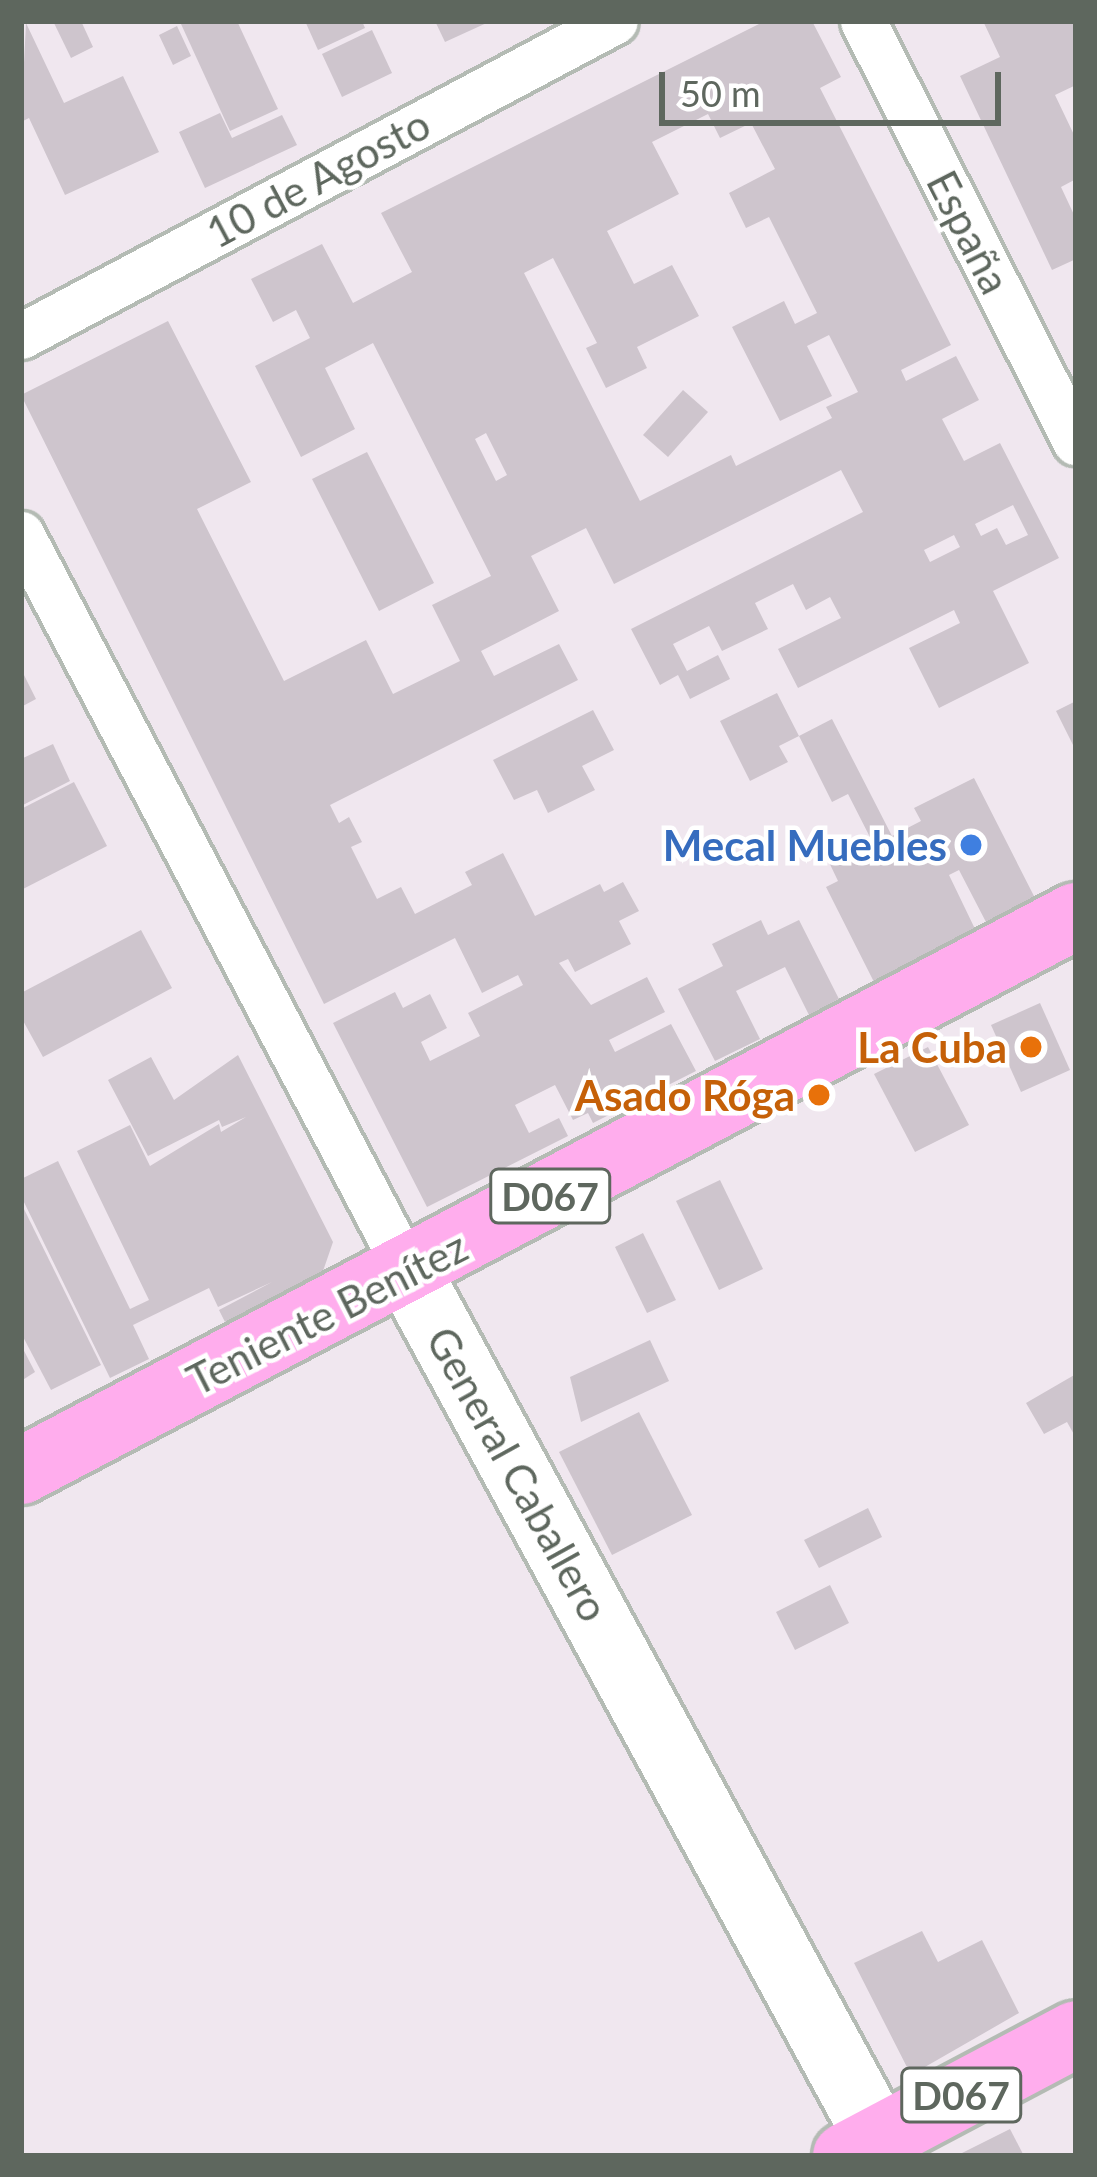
<!DOCTYPE html>
<html>
<head>
<meta charset="utf-8">
<style>
	body { margin:0 }
	#map { position:relative; width:1097px; height:2177px; overflow:hidden; background:#f0e7ef; font-family:Lato,sans-serif }
	div>[style] { position:absolute }
	.building>* { inset:0; background:#cec5cd }
	.roads { filter:drop-shadow(3px 0 #b4bbb4) drop-shadow(-3px 0 #b4bbb4) drop-shadow(0 3px #b4bbb4) drop-shadow(0 -3px #b4bbb4) }
	.street>* { height:45px; margin:-22.5px; padding:0 22.5px; transform-origin:22.5px; border-radius:22.5px; background:#fff }
	.secondary>* { height:66px; margin:-33px; padding:0 33px; transform-origin:33px; border-radius:33px; background:#fff }
	.primary>* { height:66px; margin:-33px; padding:0 33px; transform-origin:33px; border-radius:33px; background:#ffaded }
	.dots>* { width:33px; height:33px; translate:-50% -50%; box-sizing:border-box; border:6px solid #fff; border-radius:50% }
	span { translate:-50% -50%; white-space:nowrap; text-align:center; line-height:1.15; -webkit-text-stroke:9px #fff; paint-order:stroke }
	.shield-label span { padding:3px 9px; background:#fff; border:3px solid; border-radius:9px; -webkit-text-stroke-width:0 }
	.shield-label { font-size:39px; color:#5e675e; font-weight:700 }
	.street-label { font-size:42px; color:#5e675e }
	.shop-label { font-size:42px; color:#366cbe; font-weight:700 }
	.right { translate:-100% -50%; text-align:right }
	.food-label { font-size:42px; color:#c56008; font-weight:700 }
	.frame { position:absolute; inset:0; border:24px solid #5e675e; pointer-events:none }
	.scale { position:absolute; left:659px; top:72px; width:342px; height:54px; box-sizing:border-box; border:6px solid #5e675e; border-top:0; padding-left:15px; font-size:36px; line-height:42px; white-space:nowrap; color:#5e675e; -webkit-text-stroke:9px #fff; paint-order:stroke }
</style>
</head>
<body>
<div id="map">
	<div class="building">
		<div style="clip-path:polygon(53px 21px,81px 21px,93px 47px,71px 58px)"></div>
		<div style="clip-path:polygon(237px 21px,278px 109px,230px 131px,181px 24px)"></div>
		<div style="clip-path:polygon(305px 21px,362px 21px,365px 28px,318px 50px)"></div>
		<div style="clip-path:polygon(435px 21px,491px 21px,445px 42px)"></div>
		<div style="clip-path:polygon(evenodd,765px 21px,812px 21px,841px 77px,820px 88px,951px 345px,901px 370px,906px 381px,956px 356px,979px 400px,942px 419px,964px 461px,1000px 443px,1059px 558px,993px 591px,1029px 663px,939px 708px,909px 648px,960px 623px,954px 610px,798px 688px,778px 649px,841px 618px,830px 597px,806px 610px,793px 584px,755px 603px,768px 629px,722px 651px,709px 626px,673px 644px,687px 671px,718px 655px,730px 679px,690px 699px,678px 675px,660px 685px,631px 629px,863px 512px,841px 470px,614px 584px,586px 528px,531px 556px,559px 611px,481px 651px,494px 676px,559px 644px,578px 680px,330px 805px,339px 823px,349px 817px,362px 842px,351px 847px,377px 899px,401px 887px,415px 914px,472px 885px,465px 872px,503px 853px,535px 916px,600px 884px,604px 892px,623px 882px,639px 911px,619px 921px,631px 944px,575px 972px,568px 959px,559px 963px,591px 1005px,647px 977px,665px 1012px,609px 1040px,615px 1052px,671px 1024px,696px 1071px,593px 1123px,588px 1113px,573px 1120px,555px 1085px,515px 1105px,529px 1133px,559px 1118px,568px 1136px,427px 1207px,333px 1023px,395px 992px,403px 1008px,430px 994px,447px 1028px,421px 1042px,430px 1061px,480px 1036px,468px 1013px,523px 985px,518px 975px,482px 993px,455px 938px,324px 1004px,21px 395px,168px 321px,251px 482px,197px 509px,284px 681px,366px 640px,393px 694px,460px 661px,432px 605px,491px 576px,373px 343px,325px 368px,355px 429px,301px 457px,255px 366px,310px 338px,296px 310px,273px 322px,251px 279px,322px 244px,353px 303px,412px 272px,381px 213px,765px 21px,708px 114px,720px 138px,751px 123px,775px 169px,729px 193px,746px 228px,769px 217px,817px 313px,795px 324px,784px 301px,732px 327px,780px 421px,832px 396px,807px 346px,829px 335px,858px 392px,826px 407px,832px 418px,736px 466px,731px 455px,640px 501px,524px 273px,553px 258px,597px 343px,586px 348px,606px 388px,647px 368px,637px 347px,699px 316px,672px 265px,634px 284px,607px 231px,679px 194px,652px 142px,708px 114px,765px 21px,486px 433px,507px 475px,496px 481px,475px 439px,486px 433px,765px 21px,1013px 505px,1028px 535px,1006px 545px,997px 528px,981px 536px,975px 524px,1013px 505px,765px 21px,954px 535px,960px 547px,930px 562px,924px 550px,954px 535px)"></div>
		<div style="clip-path:polygon(983px 21px,1076px 21px,1076px 85px,1055px 95px,1076px 139px,1076px 179px,1061px 187px,1076px 219px,1076px 259px,1052px 270px,960px 76px,1000px 57px)"></div>
		<div style="clip-path:polygon(26px 23px,64px 103px,123px 76px,159px 152px,65px 195px,29px 118px,21px 122px)"></div>
		<div style="clip-path:polygon(177px 26px,191px 56px,173px 65px,159px 35px)"></div>
		<div style="clip-path:polygon(372px 30px,392px 73px,342px 97px,322px 54px)"></div>
		<div style="clip-path:polygon(220px 113px,232px 138px,282px 115px,297px 145px,205px 188px,179px 132px)"></div>
		<div style="clip-path:polygon(683px 390px,708px 412px,668px 457px,643px 435px)"></div>
		<div style="clip-path:polygon(367px 452px,434px 583px,379px 611px,312px 479px)"></div>
		<div style="clip-path:polygon(21px 669px,36px 699px,21px 707px)"></div>
		<div style="clip-path:polygon(777px 693px,799px 736px,779px 746px,788px 762px,750px 781px,720px 721px)"></div>
		<div style="clip-path:polygon(1076px 701px,1076px 751px,1056px 711px)"></div>
		<div style="clip-path:polygon(593px 710px,614px 750px,582px 766px,595px 790px,548px 813px,537px 790px,514px 800px,493px 760px)"></div>
		<div style="clip-path:polygon(832px 719px,892px 836px,921px 821px,914px 808px,974px 778px,1036px 900px,987px 924px,959px 870px,949px 875px,976px 931px,874px 982px,826px 887px,838px 881px,826px 856px,849px 844px,854px 855px,874px 845px,848px 794px,832px 802px,799px 736px)"></div>
		<div style="clip-path:polygon(53px 744px,70px 781px,21px 806px,21px 759px)"></div>
		<div style="clip-path:polygon(74px 782px,107px 846px,21px 890px,21px 809px)"></div>
		<div style="clip-path:polygon(761px 920px,768px 935px,799px 920px,839px 999px,809px 1015px,785px 967px,736px 991px,760px 1039px,715px 1061px,678px 989px,723px 966px,712px 944px)"></div>
		<div style="clip-path:polygon(141px 930px,172px 988px,43px 1057px,21px 1017px,21px 993px)"></div>
		<div style="clip-path:polygon(1040px 1003px,1070px 1070px,1021px 1092px,991px 1025px)"></div>
		<div style="clip-path:polygon(928px 1047px,969px 1125px,915px 1152px,874px 1074px)"></div>
		<div style="clip-path:polygon(238px 1055px,333px 1242px,322px 1274px,225px 1322px,219px 1310px,272px 1282px,218px 1307px,209px 1288px,133px 1325px,149px 1359px,110px 1378px,21px 1196px,21px 1179px,58px 1161px,130px 1309px,149px 1300px,77px 1151px,130px 1125px,150px 1166px,219px 1124px,221px 1132px,246px 1117px,222px 1127px,219px 1120px,148px 1156px,108px 1080px,151px 1057px,174px 1100px)"></div>
		<div style="clip-path:polygon(720px 1180px,763px 1269px,719px 1290px,676px 1201px)"></div>
		<div style="clip-path:polygon(21px 1203px,101px 1365px,51px 1390px,21px 1333px)"></div>
		<div style="clip-path:polygon(643px 1233px,676px 1300px,647px 1313px,615px 1247px)"></div>
		<div style="clip-path:polygon(650px 1340px,669px 1381px,581px 1422px,570px 1377px)"></div>
		<div style="clip-path:polygon(21px 1345px,35px 1372px,21px 1381px)"></div>
		<div style="clip-path:polygon(1076px 1374px,1076px 1438px,1067px 1422px,1044px 1434px,1026px 1403px)"></div>
		<div style="clip-path:polygon(639px 1412px,692px 1515px,612px 1555px,559px 1452px)"></div>
		<div style="clip-path:polygon(868px 1508px,882px 1537px,819px 1568px,804px 1540px)"></div>
		<div style="clip-path:polygon(830px 1585px,849px 1623px,795px 1650px,776px 1612px)"></div>
		<div style="clip-path:polygon(922px 1931px,938px 1962px,982px 1940px,1019px 2013px,911px 2075px,854px 1963px)"></div>
		<div style="clip-path:polygon(1010px 2129px,1024px 2156px,956px 2156px)"></div>
	</div>
	<div class="roads">
		<div class="street">
			<div style="left:863px;top:21px;width:472px;rotate:63.2deg"></div>
			<div style="left:21px;top:336px;width:672px;rotate:-27.94deg"></div>
			<div style="left:21px;top:534px;width:833px;rotate:62.33deg"></div>
		</div>
		<div class="secondary">
			<div style="left:408px;top:1272px;width:1006px;rotate:61.5deg"></div>
		</div>
		<div class="primary">
			<div style="left:21px;top:1471px;width:1192px;rotate:-27.75deg"></div>
			<div style="left:846px;top:2156px;width:260px;rotate:-27.9deg"></div>
		</div>
	</div>
	<div class="dots">
		<div style="left:971px;top:845px;background:#3f7fe0"></div>
		<div style="left:1031px;top:1047px;background:#e8710a"></div>
		<div style="left:819px;top:1095px;background:#e8710a"></div>
	</div>
	<div class="shield-label">
		<span style="left:550px;top:1196px">D067</span>
		<span style="left:961px;top:2095px">D067</span>
	</div>
	<div class="street-label">
		<span style="left:318px;top:178px;rotate:-28deg">10 de Agosto</span>
		<span style="left:969px;top:232px;rotate:63deg">España</span>
		<span style="left:327px;top:1313px;rotate:-27deg">Teniente Benítez</span>
		<span style="left:518px;top:1474px;rotate:61deg">General Caballero</span>
	</div>
	<div class="shop-label">
		<span class="right" style="left:947px;top:845px">Mecal Muebles</span>
	</div>
	<div class="food-label">
		<span class="right" style="left:1007px;top:1047px">La Cuba</span>
		<span class="right" style="left:795px;top:1095px">Asado Róga</span>
	</div>
	<div class="frame"></div>
	<div class="scale">50 m</div>
</div>
</body>
</html>
